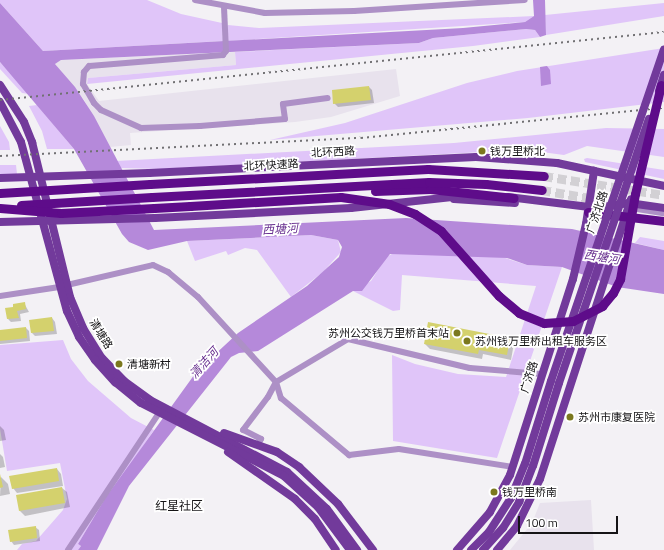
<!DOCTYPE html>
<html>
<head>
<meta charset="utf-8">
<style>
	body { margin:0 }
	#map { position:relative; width:664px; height:550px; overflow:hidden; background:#f3f1f5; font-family:"Titillium Web","Noto Sans SC",sans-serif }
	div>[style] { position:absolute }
	.built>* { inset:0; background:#e8e2ed }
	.green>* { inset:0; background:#e0c5f9 }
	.water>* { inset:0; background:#b589da }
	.shadow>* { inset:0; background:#0003 }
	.building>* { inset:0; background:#d4d16d }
	.highway-tunnel>* { height:9px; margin-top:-4.5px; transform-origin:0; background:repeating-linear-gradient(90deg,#d2d0d4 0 9px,transparent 0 13.5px) }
	.minor>* { height:6px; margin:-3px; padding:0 3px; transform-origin:3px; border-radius:3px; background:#ad90c6 }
	.major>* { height:8px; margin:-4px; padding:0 4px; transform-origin:4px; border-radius:4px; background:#723a9b }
	.highway>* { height:9px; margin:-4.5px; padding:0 4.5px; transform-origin:4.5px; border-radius:4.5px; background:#5e0c8a }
	.rail>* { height:2px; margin-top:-1px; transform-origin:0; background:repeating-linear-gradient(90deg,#727174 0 2px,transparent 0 6px) }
	.major-bridge>* { height:8px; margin:-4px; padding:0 4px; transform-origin:4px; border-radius:4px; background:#723a9b }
	.highway-bridge>* { height:9px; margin:-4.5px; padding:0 4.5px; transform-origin:4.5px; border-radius:4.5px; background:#5e0c8a }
	.dots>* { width:11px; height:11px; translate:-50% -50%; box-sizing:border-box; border:2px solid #fff; border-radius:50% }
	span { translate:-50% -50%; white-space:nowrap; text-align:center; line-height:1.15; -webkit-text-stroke:3.5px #fff; paint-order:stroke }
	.poi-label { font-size:11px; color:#151416 }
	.left { translate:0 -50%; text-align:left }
	.right { translate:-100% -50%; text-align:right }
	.street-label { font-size:11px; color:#151416 }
	.water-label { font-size:12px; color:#68308f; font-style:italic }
	.neighbourhood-label { font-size:12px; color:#151416 }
	.scale { position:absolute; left:518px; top:516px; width:100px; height:18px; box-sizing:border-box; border:2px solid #151416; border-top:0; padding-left:5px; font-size:12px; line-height:14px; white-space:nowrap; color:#151416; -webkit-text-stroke:3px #fff; paint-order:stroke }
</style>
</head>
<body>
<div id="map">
	<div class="built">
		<div style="clip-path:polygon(235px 52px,236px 65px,88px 78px,87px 84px,99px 101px,396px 69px,400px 96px,331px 117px,295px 122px,130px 133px,131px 145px,110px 147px,84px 100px,55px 64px,61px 60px)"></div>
		<div style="clip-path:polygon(591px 500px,594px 550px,510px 550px,532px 523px,540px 503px)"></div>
	</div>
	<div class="green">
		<div style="clip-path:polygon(0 0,147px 0,181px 14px,222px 23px,223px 41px,43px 51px,0 3px)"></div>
		<div style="clip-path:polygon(664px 3px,664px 16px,546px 35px,545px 15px)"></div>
		<div style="clip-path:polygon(534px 16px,525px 22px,228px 41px,228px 25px,259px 28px)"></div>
		<div style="clip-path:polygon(526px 29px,535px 30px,540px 37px,473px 46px,87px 84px,88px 78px,236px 65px,235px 52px,419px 43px,433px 38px)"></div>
		<div style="clip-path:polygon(664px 48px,664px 102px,528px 118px,270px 140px,345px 123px,467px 83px,517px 71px)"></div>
		<div style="clip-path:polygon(0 62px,21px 85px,29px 94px,22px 93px,0 69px)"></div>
		<div style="clip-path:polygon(37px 105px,48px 118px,74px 149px,47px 149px,42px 131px,29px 106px)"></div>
		<div style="clip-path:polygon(0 126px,9px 142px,10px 150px,0 150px)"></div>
		<div style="clip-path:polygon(606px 128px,664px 129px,664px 157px,587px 146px,564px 155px,534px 151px,502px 151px,161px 169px,120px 168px,116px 161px,454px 143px)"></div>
		<div style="clip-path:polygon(587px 158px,664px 170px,664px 179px,585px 162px,584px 159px)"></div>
		<div style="clip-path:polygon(0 165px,16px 165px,17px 174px,0 174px)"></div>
		<div style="clip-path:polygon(311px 235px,338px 240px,341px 252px,323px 272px,291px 297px,257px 250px,245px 248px,228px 255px,226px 251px,195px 261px,187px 241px)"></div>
		<div style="clip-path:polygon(640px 237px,664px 241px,664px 250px,635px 243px)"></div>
		<div style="clip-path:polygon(394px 253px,502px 257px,527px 265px,562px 267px,497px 458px,393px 441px,392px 355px,415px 364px,458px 374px,506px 377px,536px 286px,402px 275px,400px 310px,393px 311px,353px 291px,371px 281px,386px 257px)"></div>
		<div style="clip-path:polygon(63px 340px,71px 359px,88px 381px,131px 418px,154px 430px,93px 519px,78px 544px,81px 546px,78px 550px,17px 550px,22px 544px,36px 541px,63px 510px,67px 499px,60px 463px,7px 471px,0 429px,0 345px)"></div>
	</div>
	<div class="water">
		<div style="clip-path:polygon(533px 0,545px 0,546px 35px,540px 37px,535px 30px,526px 29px,433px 38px,419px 43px,61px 60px,55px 64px,75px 87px,94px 116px,154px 230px,406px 218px,572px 229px,664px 250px,664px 294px,617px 287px,562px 267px,527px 265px,507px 258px,390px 254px,362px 291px,353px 291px,258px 351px,239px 353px,231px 357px,129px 486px,97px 550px,78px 550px,81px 546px,78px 544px,106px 497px,197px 371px,238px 333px,307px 286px,339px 257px,342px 247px,338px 240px,311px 235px,187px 241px,148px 250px,129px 242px,122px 234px,74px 149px,0 62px,0 3px,43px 51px,463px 28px,525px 22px,534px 16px)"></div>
		<div style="clip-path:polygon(547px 66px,550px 70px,551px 84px,541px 86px,540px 67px)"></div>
	</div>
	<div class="shadow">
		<div style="clip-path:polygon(369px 87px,372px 90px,374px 103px,338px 107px,334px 103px)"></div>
		<div style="clip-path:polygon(24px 303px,29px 312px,20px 314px,21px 321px,11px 322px,8px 319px,14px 308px)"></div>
		<div style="clip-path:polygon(52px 318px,55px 322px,57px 334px,35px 336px,32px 333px,30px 321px)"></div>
		<div style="clip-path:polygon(26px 328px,29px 331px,30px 341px,0 344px,0 331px)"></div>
		<div style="clip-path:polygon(510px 339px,514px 343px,511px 360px,483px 354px,482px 359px,430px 349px,425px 344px)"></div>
		<div style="clip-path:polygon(0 426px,4px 430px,6px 440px,0 441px)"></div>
		<div style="clip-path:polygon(0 454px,3px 457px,5px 467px,0 468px)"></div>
		<div style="clip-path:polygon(57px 469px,61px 474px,63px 486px,17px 493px,13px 488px)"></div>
		<div style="clip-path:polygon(1px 477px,8px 484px,10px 494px,0 496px)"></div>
		<div style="clip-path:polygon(62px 488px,67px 492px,70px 507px,25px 516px,20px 511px,17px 496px)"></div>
		<div style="clip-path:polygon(35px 527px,39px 530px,40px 541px,14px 545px,11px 541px)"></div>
	</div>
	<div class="building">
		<div style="clip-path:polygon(369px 86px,371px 100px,333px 104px,332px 90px)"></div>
		<div style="clip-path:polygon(25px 302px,26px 309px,17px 311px,19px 318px,7px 319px,5px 308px,13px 307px,13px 304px)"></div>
		<div style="clip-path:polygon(52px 317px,54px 331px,31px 333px,29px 320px)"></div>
		<div style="clip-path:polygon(428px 322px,510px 338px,507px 355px,479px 350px,478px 354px,424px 344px)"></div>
		<div style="clip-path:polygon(26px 327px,27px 338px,0 341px,0 330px)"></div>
		<div style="clip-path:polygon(57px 468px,59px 481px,12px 489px,9px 476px)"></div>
		<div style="clip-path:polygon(0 474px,3px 487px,0 488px)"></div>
		<div style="clip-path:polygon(62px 487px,65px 503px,19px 511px,16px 495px)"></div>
		<div style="clip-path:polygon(36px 526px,37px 538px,10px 542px,8px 530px)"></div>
	</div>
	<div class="highway-tunnel">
		<div style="left:544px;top:176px;width:121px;rotate:9deg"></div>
		<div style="left:542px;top:190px;width:78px;rotate:9.6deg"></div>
	</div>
	<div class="minor">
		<div style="left:195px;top:0;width:71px;rotate:10.5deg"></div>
		<div style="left:265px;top:13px;width:89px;rotate:-1.3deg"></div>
		<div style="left:354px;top:11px;width:171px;rotate:-3.7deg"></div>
		<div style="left:224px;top:7px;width:44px;rotate:87.4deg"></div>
		<div style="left:226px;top:51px;width:5px;rotate:127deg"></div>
		<div style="left:223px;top:55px;width:134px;rotate:175.3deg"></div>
		<div style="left:89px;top:66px;width:8px;rotate:130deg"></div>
		<div style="left:84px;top:72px;width:12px;rotate:95deg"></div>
		<div style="left:83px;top:84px;width:22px;rotate:60deg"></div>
		<div style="left:94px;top:103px;width:10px;rotate:45deg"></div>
		<div style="left:101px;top:110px;width:44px;rotate:24.2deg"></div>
		<div style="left:141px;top:128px;width:59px;rotate:-1.9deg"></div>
		<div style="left:200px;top:126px;width:85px;rotate:-4.7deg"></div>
		<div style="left:285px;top:119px;width:15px;rotate:-98deg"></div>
		<div style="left:283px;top:104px;width:45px;rotate:-7.6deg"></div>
		<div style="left:631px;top:208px;width:33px;rotate:9deg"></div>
		<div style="left:67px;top:285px;width:88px;rotate:-13.1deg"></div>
		<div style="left:153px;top:265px;width:17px;rotate:25deg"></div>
		<div style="left:168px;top:272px;width:39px;rotate:40deg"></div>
		<div style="left:198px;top:297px;width:115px;rotate:47.5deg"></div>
		<div style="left:276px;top:382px;width:17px;rotate:73deg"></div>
		<div style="left:281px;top:398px;width:89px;rotate:40deg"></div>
		<div style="left:349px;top:455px;width:50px;rotate:-6.8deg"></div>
		<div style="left:399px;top:449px;width:115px;rotate:9deg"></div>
		<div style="left:0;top:296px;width:60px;rotate:-8.7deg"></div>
		<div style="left:258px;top:444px;width:6px;rotate:-59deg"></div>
		<div style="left:261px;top:439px;width:20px;rotate:-153deg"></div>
		<div style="left:243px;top:430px;width:41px;rotate:-52.9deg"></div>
		<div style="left:268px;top:397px;width:17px;rotate:-62deg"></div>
		<div style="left:276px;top:382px;width:84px;rotate:-30.8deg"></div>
		<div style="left:348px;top:339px;width:125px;rotate:13.4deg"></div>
		<div style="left:470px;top:368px;width:71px;rotate:4.8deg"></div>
		<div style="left:68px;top:550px;width:164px;rotate:-56.4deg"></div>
	</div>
	<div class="major">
		<div style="left:0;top:85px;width:44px;rotate:57deg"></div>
		<div style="left:24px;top:122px;width:22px;rotate:68deg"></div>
		<div style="left:32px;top:142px;width:160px;rotate:76.2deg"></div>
		<div style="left:70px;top:297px;width:34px;rotate:67deg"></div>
		<div style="left:83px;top:328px;width:36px;rotate:58deg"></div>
		<div style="left:102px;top:358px;width:32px;rotate:46deg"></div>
		<div style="left:124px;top:381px;width:32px;rotate:36deg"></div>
		<div style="left:150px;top:400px;width:155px;rotate:27.7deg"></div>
		<div style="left:287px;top:472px;width:54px;rotate:42.8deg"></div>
		<div style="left:327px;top:509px;width:51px;rotate:53.8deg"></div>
		<div style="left:0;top:102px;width:45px;rotate:62.3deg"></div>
		<div style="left:21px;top:142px;width:175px;rotate:74.8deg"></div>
		<div style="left:67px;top:311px;width:29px;rotate:65deg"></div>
		<div style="left:79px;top:337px;width:28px;rotate:55deg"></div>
		<div style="left:95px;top:360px;width:30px;rotate:48deg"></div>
		<div style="left:115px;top:382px;width:33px;rotate:39deg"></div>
		<div style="left:141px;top:403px;width:161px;rotate:27deg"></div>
		<div style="left:284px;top:476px;width:46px;rotate:42.4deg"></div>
		<div style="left:318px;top:507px;width:54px;rotate:53.3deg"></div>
		<div style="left:149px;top:173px;width:327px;rotate:-2.8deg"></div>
		<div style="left:476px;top:157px;width:81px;rotate:4.2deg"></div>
		<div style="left:557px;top:163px;width:109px;rotate:12.1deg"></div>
		<div style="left:508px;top:197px;width:90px;rotate:7deg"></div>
		<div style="left:597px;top:208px;width:32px;rotate:-9deg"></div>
		<div style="left:629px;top:203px;width:35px;rotate:8deg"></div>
		<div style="left:454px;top:199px;width:61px;rotate:3.8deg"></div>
		<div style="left:155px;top:218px;width:196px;rotate:-2.9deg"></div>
		<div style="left:351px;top:208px;width:111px;rotate:-6.2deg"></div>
		<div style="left:224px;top:433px;width:56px;rotate:19.7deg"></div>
		<div style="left:277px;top:452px;width:27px;rotate:34deg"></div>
		<div style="left:299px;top:467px;width:54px;rotate:43.5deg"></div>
		<div style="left:338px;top:504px;width:58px;rotate:52.7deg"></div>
		<div style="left:228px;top:452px;width:82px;rotate:35deg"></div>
		<div style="left:295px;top:499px;width:28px;rotate:45deg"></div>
		<div style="left:315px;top:519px;width:37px;rotate:56deg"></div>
		<div style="left:457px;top:550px;width:50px;rotate:-49deg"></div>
		<div style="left:490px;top:512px;width:42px;rotate:-61.6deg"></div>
		<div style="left:510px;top:475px;width:206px;rotate:-72.2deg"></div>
		<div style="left:573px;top:279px;width:57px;rotate:-76.7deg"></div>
		<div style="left:586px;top:224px;width:54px;rotate:-81.4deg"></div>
		<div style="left:471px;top:550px;width:25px;rotate:-45deg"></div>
		<div style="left:489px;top:532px;width:40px;rotate:-57.1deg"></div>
		<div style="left:511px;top:498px;width:37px;rotate:-68deg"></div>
		<div style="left:525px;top:464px;width:87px;rotate:-72.6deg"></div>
		<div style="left:483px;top:550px;width:30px;rotate:-48deg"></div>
		<div style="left:503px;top:528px;width:31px;rotate:-58deg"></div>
		<div style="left:519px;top:502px;width:39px;rotate:-69deg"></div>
		<div style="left:533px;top:466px;width:87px;rotate:-72.6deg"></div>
		<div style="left:497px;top:550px;width:31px;rotate:-50deg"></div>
		<div style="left:517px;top:526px;width:52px;rotate:-63.9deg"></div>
		<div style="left:540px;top:479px;width:294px;rotate:-72deg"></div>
	</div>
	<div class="highway">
		<div style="left:150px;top:184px;width:278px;rotate:-3.1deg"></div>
		<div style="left:428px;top:169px;width:116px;rotate:3.5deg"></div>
		<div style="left:375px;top:191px;width:55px;rotate:-2.1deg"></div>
		<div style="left:430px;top:189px;width:84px;rotate:6.1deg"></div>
		<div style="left:152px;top:197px;width:277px;rotate:-3.1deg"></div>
		<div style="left:429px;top:182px;width:57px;rotate:2deg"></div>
		<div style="left:486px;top:184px;width:56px;rotate:6.1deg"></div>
		<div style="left:154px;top:208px;width:36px;rotate:-3deg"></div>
		<div style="left:588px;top:212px;width:77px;rotate:6.8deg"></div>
	</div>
	<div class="rail">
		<div style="left:0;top:100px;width:667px;rotate:-5.85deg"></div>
		<div style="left:0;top:156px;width:361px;rotate:-2.9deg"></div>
		<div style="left:361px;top:138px;width:304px;rotate:-5.7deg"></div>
	</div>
	<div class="major-bridge">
		<div style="left:659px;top:91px;width:17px;rotate:-73deg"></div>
		<div style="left:0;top:178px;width:149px;rotate:-1.9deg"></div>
		<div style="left:0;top:222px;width:155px;rotate:-1.5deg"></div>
		<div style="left:551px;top:381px;width:350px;rotate:-71.2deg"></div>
		<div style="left:559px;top:383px;width:279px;rotate:-71.2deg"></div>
	</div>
	<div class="highway-bridge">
		<div style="left:0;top:193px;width:150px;rotate:-3.4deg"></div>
		<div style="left:21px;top:205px;width:131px;rotate:-3.5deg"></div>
		<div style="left:190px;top:206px;width:151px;rotate:-3.4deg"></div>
		<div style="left:341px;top:197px;width:49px;rotate:8.3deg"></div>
		<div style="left:389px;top:204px;width:28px;rotate:21deg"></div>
		<div style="left:415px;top:214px;width:31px;rotate:33deg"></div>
		<div style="left:441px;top:231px;width:87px;rotate:48.3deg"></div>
		<div style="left:499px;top:296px;width:26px;rotate:40deg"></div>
		<div style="left:519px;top:313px;width:27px;rotate:22deg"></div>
		<div style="left:544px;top:323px;width:29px;rotate:-4deg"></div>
		<div style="left:573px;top:321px;width:33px;rotate:-27deg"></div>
		<div style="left:602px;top:306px;width:17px;rotate:-50deg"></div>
		<div style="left:613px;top:293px;width:16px;rotate:-63deg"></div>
		<div style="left:620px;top:279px;width:86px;rotate:-80deg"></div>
		<div style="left:635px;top:194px;width:112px;rotate:-76.6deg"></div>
		<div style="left:0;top:208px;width:61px;rotate:4.7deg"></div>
		<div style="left:61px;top:213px;width:93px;rotate:-3.1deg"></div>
	</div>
	<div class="dots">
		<div style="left:482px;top:151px;background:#7b781e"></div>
		<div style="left:457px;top:333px;background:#7b781e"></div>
		<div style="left:467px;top:341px;background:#7b781e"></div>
		<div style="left:119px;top:364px;background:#7b781e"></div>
		<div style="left:570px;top:417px;background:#7b781e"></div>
		<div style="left:494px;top:492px;background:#7b781e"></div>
	</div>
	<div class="poi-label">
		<span class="left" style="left:490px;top:151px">钱万里桥北</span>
		<span class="right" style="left:449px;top:333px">苏州公交钱万里桥首末站</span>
		<span class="left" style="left:475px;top:341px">苏州钱万里桥出租车服务区</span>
		<span class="left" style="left:127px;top:364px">清塘新村</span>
		<span class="left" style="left:578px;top:417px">苏州市康复医院</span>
		<span class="left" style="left:502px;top:492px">钱万里桥南</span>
	</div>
	<div class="street-label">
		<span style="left:333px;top:152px;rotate:-3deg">北环西路</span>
		<span style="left:271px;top:165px;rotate:-3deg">北环快速路</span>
		<span style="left:597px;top:212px;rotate:-71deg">广济北路</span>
		<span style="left:101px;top:334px;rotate:59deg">清塘路</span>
		<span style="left:529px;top:377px;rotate:-72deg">广济路</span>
	</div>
	<div class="water-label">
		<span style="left:280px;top:229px;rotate:-3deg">西塘河</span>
		<span style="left:602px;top:257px;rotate:9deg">西塘河</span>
		<span style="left:204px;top:363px;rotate:-48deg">清洁河</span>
	</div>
	<div class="neighbourhood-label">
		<span style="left:179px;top:506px">红星社区</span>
	</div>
	<div class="scale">100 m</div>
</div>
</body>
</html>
